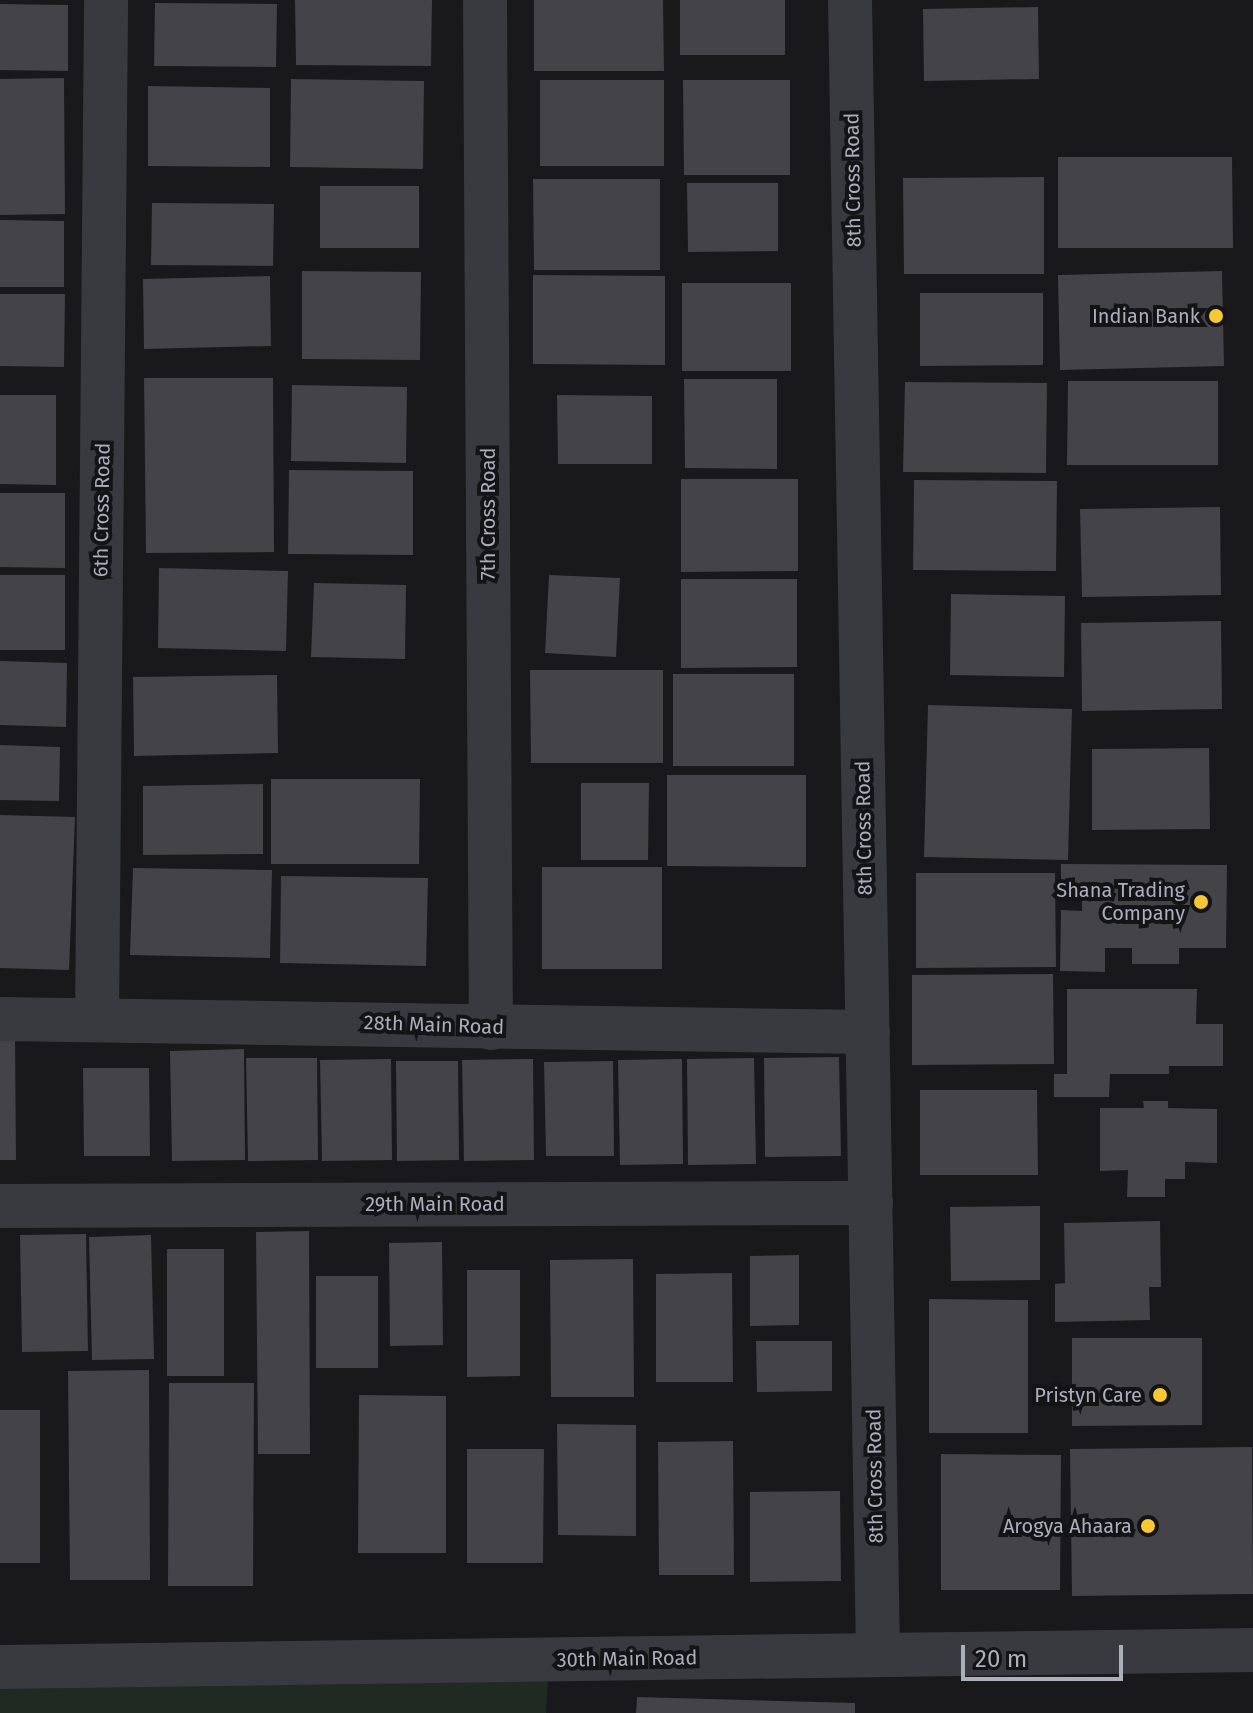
<!DOCTYPE html>
<html>
<head>
<meta charset="utf-8">
<style>
	body { margin:0 }
	#map { position:relative; width:1253px; height:1713px; overflow:hidden; background:#19191b; font-family:"Fira Sans",sans-serif }
	div>[style] { position:absolute }
	.green>* { inset:0; background:#202922 }
	.building>* { inset:0; background:#434348 }
	.minor>* { height:44px; margin:-22px; padding:0 22px; transform-origin:22px; border-radius:22px; background:#393a40 }
	.dots>* { width:22px; height:22px; translate:-50% -50%; box-sizing:border-box; border:4px solid #141316; border-radius:50% }
	span { translate:-50% -50%; white-space:nowrap; text-align:center; line-height:1.15; -webkit-text-stroke:8px #141316; paint-order:stroke }
	.street-label { font-size:20px; color:#abaebb }
	.poi-label { font-size:20px; color:#abaebb }
	.right { translate:-100% -50%; text-align:right }
	.scale { position:absolute; left:961px; top:1645px; width:162px; height:36px; box-sizing:border-box; border:4px solid #abaebb; border-top:0; padding-left:10px; font-size:24px; line-height:28px; white-space:nowrap; color:#abaebb; -webkit-text-stroke:6px #141316; paint-order:stroke }
</style>
</head>
<body>
<div id="map">
	<div class="green">
		<div style="clip-path:polygon(548px 1680px,546px 1713px,0 1713px,0 1687px)"></div>
	</div>
	<div class="building">
		<div style="clip-path:polygon(295px 0,432px 0,431px 66px,296px 65px)"></div>
		<div style="clip-path:polygon(534px 0,663px 0,664px 71px,534px 71px)"></div>
		<div style="clip-path:polygon(680px 0,785px 0,785px 55px,680px 55px)"></div>
		<div style="clip-path:polygon(155px 3px,277px 4px,276px 67px,154px 66px)"></div>
		<div style="clip-path:polygon(0 4px,68px 5px,68px 71px,0 70px)"></div>
		<div style="clip-path:polygon(1038px 7px,1039px 79px,924px 81px,923px 9px)"></div>
		<div style="clip-path:polygon(64px 78px,65px 214px,0 215px,0 79px)"></div>
		<div style="clip-path:polygon(291px 79px,424px 81px,423px 169px,290px 167px)"></div>
		<div style="clip-path:polygon(540px 80px,664px 80px,664px 166px,540px 166px)"></div>
		<div style="clip-path:polygon(683px 80px,790px 80px,790px 175px,684px 175px)"></div>
		<div style="clip-path:polygon(148px 86px,270px 88px,270px 167px,148px 166px)"></div>
		<div style="clip-path:polygon(1058px 157px,1232px 157px,1233px 248px,1058px 248px)"></div>
		<div style="clip-path:polygon(1044px 177px,1044px 274px,904px 274px,903px 178px)"></div>
		<div style="clip-path:polygon(533px 179px,660px 179px,660px 270px,534px 270px)"></div>
		<div style="clip-path:polygon(687px 183px,778px 183px,778px 251px,688px 252px)"></div>
		<div style="clip-path:polygon(320px 186px,419px 186px,419px 248px,320px 248px)"></div>
		<div style="clip-path:polygon(152px 203px,274px 204px,273px 266px,151px 265px)"></div>
		<div style="clip-path:polygon(0 220px,64px 221px,64px 287px,0 287px)"></div>
		<div style="clip-path:polygon(302px 271px,421px 272px,420px 360px,302px 359px)"></div>
		<div style="clip-path:polygon(1222px 271px,1224px 366px,1060px 370px,1058px 275px)"></div>
		<div style="clip-path:polygon(533px 275px,665px 276px,665px 365px,533px 364px)"></div>
		<div style="clip-path:polygon(270px 276px,271px 346px,144px 349px,143px 279px)"></div>
		<div style="clip-path:polygon(682px 283px,791px 283px,791px 371px,682px 371px)"></div>
		<div style="clip-path:polygon(920px 293px,1043px 293px,1043px 365px,920px 366px)"></div>
		<div style="clip-path:polygon(0 294px,65px 294px,64px 367px,0 366px)"></div>
		<div style="clip-path:polygon(144px 378px,273px 378px,274px 552px,146px 553px)"></div>
		<div style="clip-path:polygon(684px 379px,777px 379px,777px 469px,685px 468px)"></div>
		<div style="clip-path:polygon(1068px 381px,1218px 381px,1218px 465px,1067px 465px)"></div>
		<div style="clip-path:polygon(905px 382px,1047px 383px,1046px 473px,903px 472px)"></div>
		<div style="clip-path:polygon(292px 385px,407px 387px,406px 463px,291px 461px)"></div>
		<div style="clip-path:polygon(0 395px,56px 395px,56px 485px,0 484px)"></div>
		<div style="clip-path:polygon(557px 395px,652px 396px,652px 464px,558px 464px)"></div>
		<div style="clip-path:polygon(289px 470px,413px 471px,413px 555px,288px 554px)"></div>
		<div style="clip-path:polygon(681px 479px,798px 479px,798px 571px,681px 572px)"></div>
		<div style="clip-path:polygon(914px 480px,1057px 481px,1056px 571px,913px 570px)"></div>
		<div style="clip-path:polygon(0 493px,65px 493px,65px 568px,0 567px)"></div>
		<div style="clip-path:polygon(1220px 507px,1221px 595px,1082px 597px,1080px 509px)"></div>
		<div style="clip-path:polygon(159px 568px,288px 571px,286px 651px,158px 648px)"></div>
		<div style="clip-path:polygon(0 575px,65px 575px,65px 650px,0 650px)"></div>
		<div style="clip-path:polygon(549px 575px,620px 578px,616px 657px,545px 653px)"></div>
		<div style="clip-path:polygon(681px 579px,797px 579px,797px 667px,681px 668px)"></div>
		<div style="clip-path:polygon(314px 583px,406px 585px,405px 659px,311px 657px)"></div>
		<div style="clip-path:polygon(951px 594px,1065px 596px,1064px 677px,950px 675px)"></div>
		<div style="clip-path:polygon(1221px 621px,1222px 709px,1082px 711px,1081px 623px)"></div>
		<div style="clip-path:polygon(0 661px,67px 663px,66px 727px,0 725px)"></div>
		<div style="clip-path:polygon(530px 670px,663px 670px,663px 763px,531px 763px)"></div>
		<div style="clip-path:polygon(673px 674px,794px 674px,794px 766px,673px 766px)"></div>
		<div style="clip-path:polygon(277px 675px,278px 753px,134px 756px,133px 677px)"></div>
		<div style="clip-path:polygon(928px 705px,1072px 709px,1068px 860px,924px 857px)"></div>
		<div style="clip-path:polygon(0 745px,60px 747px,59px 801px,0 800px)"></div>
		<div style="clip-path:polygon(1209px 748px,1210px 829px,1092px 830px,1092px 749px)"></div>
		<div style="clip-path:polygon(667px 775px,806px 775px,806px 867px,667px 866px)"></div>
		<div style="clip-path:polygon(271px 779px,420px 779px,419px 864px,271px 864px)"></div>
		<div style="clip-path:polygon(581px 783px,649px 783px,648px 860px,581px 860px)"></div>
		<div style="clip-path:polygon(263px 784px,263px 854px,143px 855px,143px 786px)"></div>
		<div style="clip-path:polygon(0 815px,75px 817px,69px 970px,0 968px)"></div>
		<div style="clip-path:polygon(1061px 864px,1227px 865px,1226px 948px,1179px 948px,1179px 964px,1132px 964px,1132px 948px,1105px 948px,1105px 972px,1060px 971px,1061px 910px,1082px 911px,1082px 896px,1061px 896px)"></div>
		<div style="clip-path:polygon(542px 867px,662px 867px,662px 969px,542px 969px)"></div>
		<div style="clip-path:polygon(133px 868px,272px 870px,270px 958px,130px 955px)"></div>
		<div style="clip-path:polygon(916px 873px,1055px 873px,1056px 967px,916px 968px)"></div>
		<div style="clip-path:polygon(281px 876px,428px 878px,426px 966px,280px 963px)"></div>
		<div style="clip-path:polygon(1053px 974px,1054px 1064px,912px 1065px,912px 975px)"></div>
		<div style="clip-path:polygon(1067px 989px,1197px 989px,1196px 1024px,1223px 1024px,1223px 1066px,1169px 1066px,1169px 1074px,1110px 1074px,1109px 1097px,1054px 1097px,1054px 1074px,1067px 1074px)"></div>
		<div style="clip-path:polygon(0 1033px,15px 1033px,16px 1160px,0 1160px)"></div>
		<div style="clip-path:polygon(244px 1049px,245px 1160px,172px 1161px,170px 1051px)"></div>
		<div style="clip-path:polygon(839px 1057px,841px 1156px,765px 1157px,764px 1058px)"></div>
		<div style="clip-path:polygon(246px 1058px,317px 1058px,318px 1160px,248px 1161px)"></div>
		<div style="clip-path:polygon(754px 1058px,756px 1164px,688px 1165px,687px 1059px)"></div>
		<div style="clip-path:polygon(391px 1059px,392px 1160px,322px 1161px,320px 1060px)"></div>
		<div style="clip-path:polygon(533px 1059px,534px 1160px,464px 1161px,462px 1060px)"></div>
		<div style="clip-path:polygon(682px 1059px,683px 1164px,620px 1165px,618px 1060px)"></div>
		<div style="clip-path:polygon(396px 1061px,458px 1061px,459px 1160px,397px 1161px)"></div>
		<div style="clip-path:polygon(613px 1061px,614px 1156px,546px 1156px,544px 1062px)"></div>
		<div style="clip-path:polygon(83px 1068px,149px 1068px,150px 1156px,84px 1156px)"></div>
		<div style="clip-path:polygon(920px 1090px,1037px 1090px,1038px 1175px,920px 1175px)"></div>
		<div style="clip-path:polygon(1143px 1101px,1168px 1101px,1168px 1108px,1217px 1109px,1217px 1163px,1185px 1162px,1185px 1179px,1165px 1179px,1165px 1197px,1127px 1197px,1128px 1170px,1100px 1171px,1100px 1108px,1144px 1108px)"></div>
		<div style="clip-path:polygon(1040px 1206px,1040px 1280px,951px 1281px,950px 1207px)"></div>
		<div style="clip-path:polygon(1160px 1221px,1161px 1287px,1149px 1287px,1150px 1320px,1055px 1322px,1055px 1284px,1065px 1283px,1064px 1223px)"></div>
		<div style="clip-path:polygon(309px 1231px,310px 1454px,258px 1454px,256px 1232px)"></div>
		<div style="clip-path:polygon(86px 1234px,88px 1351px,22px 1352px,20px 1235px)"></div>
		<div style="clip-path:polygon(151px 1235px,154px 1359px,92px 1360px,89px 1237px)"></div>
		<div style="clip-path:polygon(442px 1242px,443px 1345px,390px 1346px,389px 1243px)"></div>
		<div style="clip-path:polygon(167px 1249px,224px 1249px,224px 1376px,167px 1376px)"></div>
		<div style="clip-path:polygon(799px 1255px,799px 1325px,750px 1326px,750px 1256px)"></div>
		<div style="clip-path:polygon(633px 1259px,634px 1397px,551px 1397px,550px 1260px)"></div>
		<div style="clip-path:polygon(467px 1270px,520px 1270px,520px 1376px,467px 1377px)"></div>
		<div style="clip-path:polygon(732px 1273px,733px 1382px,656px 1382px,656px 1274px)"></div>
		<div style="clip-path:polygon(316px 1276px,378px 1276px,378px 1368px,316px 1368px)"></div>
		<div style="clip-path:polygon(929px 1299px,1028px 1300px,1028px 1433px,929px 1433px)"></div>
		<div style="clip-path:polygon(1072px 1338px,1202px 1338px,1202px 1425px,1072px 1426px)"></div>
		<div style="clip-path:polygon(756px 1341px,832px 1341px,832px 1391px,757px 1392px)"></div>
		<div style="clip-path:polygon(149px 1370px,150px 1580px,70px 1580px,68px 1371px)"></div>
		<div style="clip-path:polygon(169px 1383px,254px 1383px,253px 1586px,168px 1586px)"></div>
		<div style="clip-path:polygon(359px 1395px,446px 1396px,446px 1553px,358px 1553px)"></div>
		<div style="clip-path:polygon(0 1410px,40px 1410px,40px 1563px,0 1563px)"></div>
		<div style="clip-path:polygon(557px 1424px,636px 1425px,636px 1536px,558px 1535px)"></div>
		<div style="clip-path:polygon(733px 1441px,734px 1575px,659px 1575px,658px 1442px)"></div>
		<div style="clip-path:polygon(1252px 1447px,1253px 1594px,1072px 1596px,1070px 1449px)"></div>
		<div style="clip-path:polygon(467px 1449px,544px 1449px,543px 1563px,467px 1563px)"></div>
		<div style="clip-path:polygon(941px 1454px,1061px 1455px,1060px 1590px,941px 1590px)"></div>
		<div style="clip-path:polygon(840px 1491px,841px 1581px,750px 1582px,750px 1492px)"></div>
		<div style="clip-path:polygon(637px 1697px,855px 1703px,855px 1713px,636px 1713px)"></div>
	</div>
	<div class="minor">
		<div style="left:485px;top:0;width:1028px;rotate:89.67deg"></div>
		<div style="left:850px;top:0;width:1655px;rotate:89.03deg"></div>
		<div style="left:0;top:1019px;width:868px;rotate:0.86deg"></div>
		<div style="left:97px;top:1020px;width:1020px;rotate:-89.49deg"></div>
		<div style="left:0;top:1206px;width:871px;rotate:-0.2deg"></div>
		<div style="left:0;top:1667px;width:1253px;rotate:-0.78deg"></div>
	</div>
	<div class="dots">
		<div style="left:1216px;top:316px;background:#f7c834"></div>
		<div style="left:1201px;top:902px;background:#f7c834"></div>
		<div style="left:1160px;top:1395px;background:#f7c834"></div>
		<div style="left:1148px;top:1526px;background:#f7c834"></div>
	</div>
	<div class="street-label">
		<span style="left:853px;top:180px;rotate:-91deg">8th Cross Road</span>
		<span style="left:102px;top:510px;rotate:-89deg">6th Cross Road</span>
		<span style="left:488px;top:514px;rotate:-90deg">7th Cross Road</span>
		<span style="left:864px;top:828px;rotate:-91deg">8th Cross Road</span>
		<span style="left:434px;top:1025px;rotate:2deg">28th Main Road</span>
		<span style="left:435px;top:1204px">29th Main Road</span>
		<span style="left:875px;top:1476px;rotate:-91deg">8th Cross Road</span>
		<span style="left:627px;top:1659px;rotate:-1deg">30th Main Road</span>
	</div>
	<div class="poi-label">
		<span class="right" style="left:1200px;top:316px">Indian Bank</span>
		<span class="right" style="left:1185px;top:902px">Shana Trading<br>Company</span>
		<span class="right" style="left:1142px;top:1395px">Pristyn Care</span>
		<span class="right" style="left:1132px;top:1526px">Arogya Ahaara</span>
	</div>
	<div class="scale">20 m</div>
</div>
</body>
</html>
